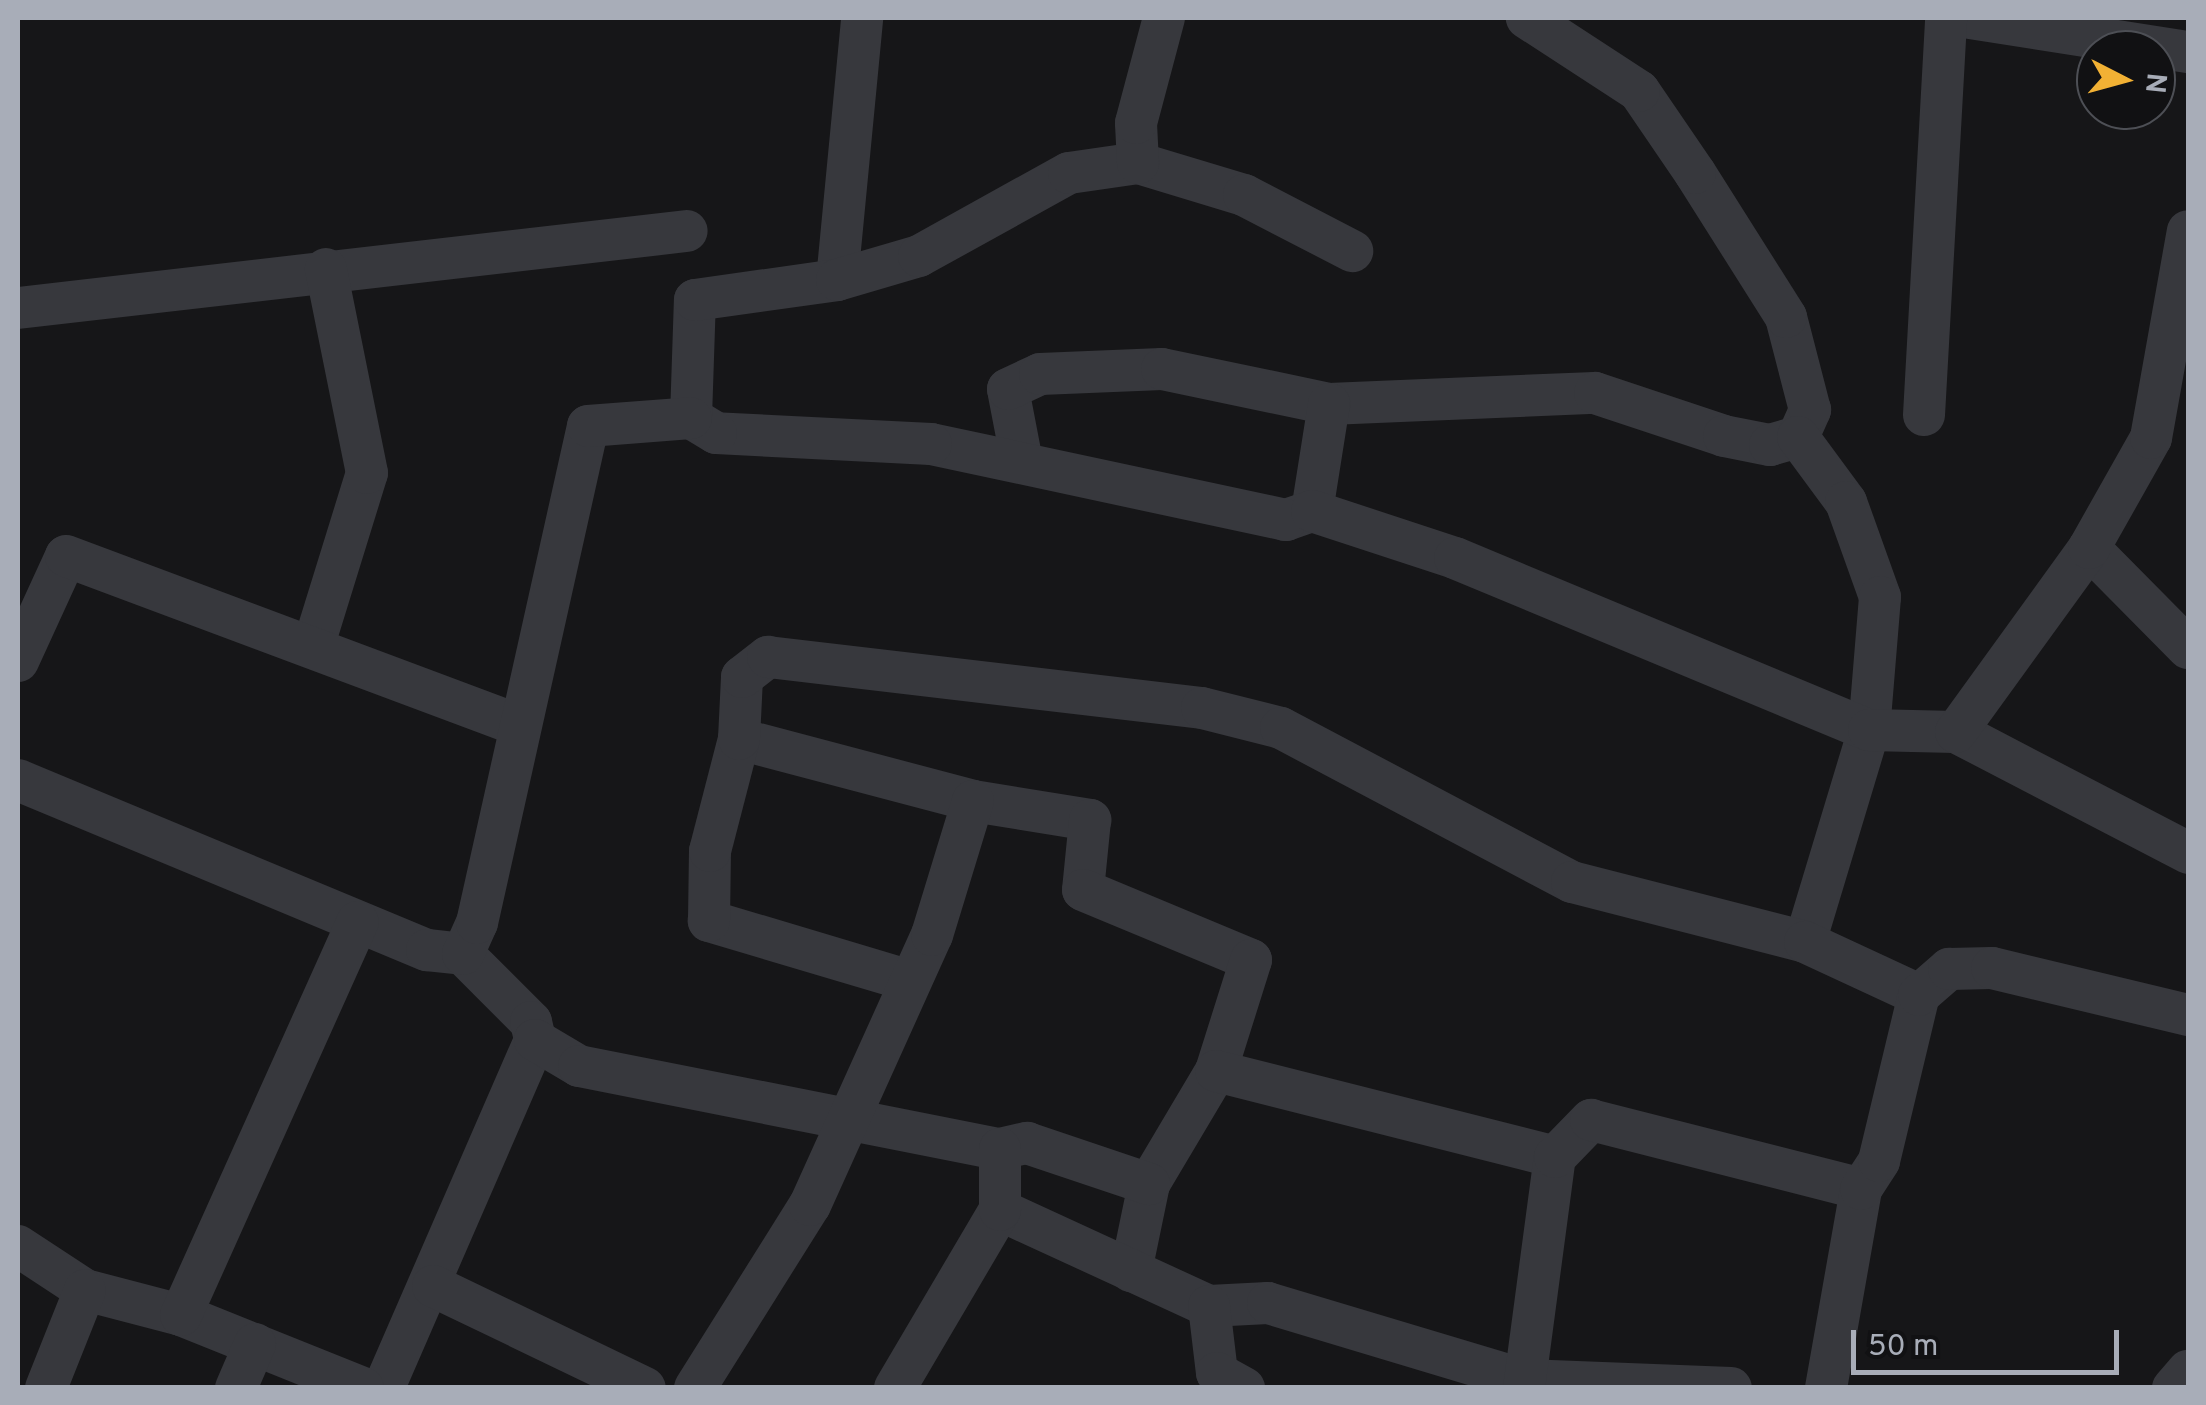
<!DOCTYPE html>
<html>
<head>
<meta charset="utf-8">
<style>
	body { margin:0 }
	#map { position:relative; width:2206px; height:1405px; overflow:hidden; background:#161618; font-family:Overpass,sans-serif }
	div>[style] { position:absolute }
	.minor>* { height:42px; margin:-21px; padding:0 21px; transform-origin:21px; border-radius:21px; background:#37383d }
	span { translate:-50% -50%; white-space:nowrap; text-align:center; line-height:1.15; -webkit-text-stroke:8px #111113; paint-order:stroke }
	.frame { position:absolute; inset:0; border:20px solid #a8adb8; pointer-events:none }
	.north { position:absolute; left:2076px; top:30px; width:100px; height:100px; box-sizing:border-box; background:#111113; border:2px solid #4d4f55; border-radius:50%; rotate:96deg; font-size:28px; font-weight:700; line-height:40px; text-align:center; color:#a8adb8 }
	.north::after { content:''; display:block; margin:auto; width:35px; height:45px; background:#f2b134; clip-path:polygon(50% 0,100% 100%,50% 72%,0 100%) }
	.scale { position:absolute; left:1851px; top:1330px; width:268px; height:45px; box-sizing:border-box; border:5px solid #a8adb8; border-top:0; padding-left:12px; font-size:30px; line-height:35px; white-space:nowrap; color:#a8adb8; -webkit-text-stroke:8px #111113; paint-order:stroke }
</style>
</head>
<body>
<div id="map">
	<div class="minor">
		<div style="left:1970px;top:18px;width:220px;rotate:8.9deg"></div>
		<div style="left:1138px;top:163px;width:111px;rotate:16.8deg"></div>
		<div style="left:1244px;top:195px;width:122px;rotate:27.4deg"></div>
		<div style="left:837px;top:280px;width:263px;rotate:-84.5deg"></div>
		<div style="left:18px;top:308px;width:673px;rotate:-6.57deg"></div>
		<div style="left:1329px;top:404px;width:266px;rotate:-2.4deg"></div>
		<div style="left:1595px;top:393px;width:136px;rotate:18.4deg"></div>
		<div style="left:1724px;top:436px;width:47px;rotate:11.1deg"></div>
		<div style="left:1770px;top:445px;width:29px;rotate:-16deg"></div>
		<div style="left:1798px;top:437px;width:30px;rotate:-66deg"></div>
		<div style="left:1810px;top:410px;width:96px;rotate:-104.5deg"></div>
		<div style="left:1786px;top:317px;width:170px;rotate:-122.3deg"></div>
		<div style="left:1695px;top:173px;width:99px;rotate:-124.3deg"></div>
		<div style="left:1639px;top:91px;width:134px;rotate:-146.9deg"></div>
		<div style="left:1924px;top:415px;width:398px;rotate:-86.8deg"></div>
		<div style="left:1798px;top:437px;width:81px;rotate:53.6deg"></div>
		<div style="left:1846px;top:502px;width:101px;rotate:70.3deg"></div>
		<div style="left:1880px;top:597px;width:133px;rotate:94.7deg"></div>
		<div style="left:1869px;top:730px;width:221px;rotate:106.8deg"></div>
		<div style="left:1022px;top:462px;width:74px;rotate:-100.9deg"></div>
		<div style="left:1008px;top:389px;width:35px;rotate:-25deg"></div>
		<div style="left:1040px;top:374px;width:122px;rotate:-2.3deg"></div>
		<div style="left:1162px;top:369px;width:171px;rotate:11.8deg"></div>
		<div style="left:1329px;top:404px;width:108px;rotate:99deg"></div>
		<div style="left:1312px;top:511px;width:28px;rotate:161deg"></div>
		<div style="left:1286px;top:520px;width:363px;rotate:-167.9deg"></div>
		<div style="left:931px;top:444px;width:215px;rotate:-177.1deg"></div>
		<div style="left:716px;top:433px;width:29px;rotate:-149deg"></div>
		<div style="left:691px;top:418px;width:118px;rotate:-88.1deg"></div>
		<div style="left:695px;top:300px;width:143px;rotate:-8deg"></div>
		<div style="left:837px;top:280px;width:85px;rotate:-16.3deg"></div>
		<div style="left:919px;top:256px;width:171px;rotate:-29deg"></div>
		<div style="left:1069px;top:173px;width:70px;rotate:-8.2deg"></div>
		<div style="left:1138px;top:163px;width:40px;rotate:-92.9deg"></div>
		<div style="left:1136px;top:123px;width:109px;rotate:-75.1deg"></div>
		<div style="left:1312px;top:511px;width:151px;rotate:18.2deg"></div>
		<div style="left:1455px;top:558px;width:448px;rotate:22.6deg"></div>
		<div style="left:1869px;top:730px;width:87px;rotate:1.3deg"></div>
		<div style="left:1956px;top:732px;width:262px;rotate:27.5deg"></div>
		<div style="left:2089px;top:548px;width:141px;rotate:45.3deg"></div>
		<div style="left:314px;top:644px;width:179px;rotate:-72.8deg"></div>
		<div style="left:367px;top:473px;width:208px;rotate:-101.4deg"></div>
		<div style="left:18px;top:661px;width:115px;rotate:-65.4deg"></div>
		<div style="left:66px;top:556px;width:480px;rotate:20.5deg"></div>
		<div style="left:1956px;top:732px;width:227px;rotate:-54.1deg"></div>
		<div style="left:2089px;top:548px;width:126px;rotate:-60.6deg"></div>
		<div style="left:2151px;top:438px;width:210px;rotate:-79.9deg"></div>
		<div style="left:739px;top:739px;width:242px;rotate:14.8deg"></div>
		<div style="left:973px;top:801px;width:119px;rotate:9.2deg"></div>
		<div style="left:1090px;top:820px;width:70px;rotate:95.7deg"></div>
		<div style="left:1083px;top:890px;width:182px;rotate:22.6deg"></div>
		<div style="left:1251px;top:960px;width:116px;rotate:107.5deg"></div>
		<div style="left:1216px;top:1071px;width:131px;rotate:120.7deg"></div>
		<div style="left:1149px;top:1184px;width:89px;rotate:101.7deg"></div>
		<div style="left:18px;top:780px;width:443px;rotate:22.6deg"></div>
		<div style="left:427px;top:950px;width:36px;rotate:6deg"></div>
		<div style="left:463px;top:954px;width:96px;rotate:45deg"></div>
		<div style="left:531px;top:1022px;width:18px;rotate:77deg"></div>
		<div style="left:535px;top:1040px;width:379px;rotate:113.5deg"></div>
		<div style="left:463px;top:954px;width:34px;rotate:-66deg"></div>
		<div style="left:477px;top:923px;width:509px;rotate:-77.41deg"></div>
		<div style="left:588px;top:426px;width:103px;rotate:-4.4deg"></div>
		<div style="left:907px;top:980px;width:207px;rotate:-163.4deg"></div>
		<div style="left:709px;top:921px;width:70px;rotate:-89.2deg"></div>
		<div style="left:710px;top:851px;width:116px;rotate:-75.5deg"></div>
		<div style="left:739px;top:739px;width:62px;rotate:-87.2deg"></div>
		<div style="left:742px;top:677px;width:33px;rotate:-38deg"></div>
		<div style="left:768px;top:657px;width:437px;rotate:6.7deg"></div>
		<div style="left:1202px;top:708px;width:81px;rotate:14.2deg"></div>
		<div style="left:1281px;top:728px;width:329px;rotate:27.9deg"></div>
		<div style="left:1572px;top:882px;width:241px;rotate:14.4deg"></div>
		<div style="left:1805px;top:942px;width:126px;rotate:24.9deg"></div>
		<div style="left:535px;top:1040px;width:51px;rotate:30.6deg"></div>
		<div style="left:579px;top:1066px;width:429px;rotate:11.2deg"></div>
		<div style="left:1000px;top:1149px;width:28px;rotate:-13deg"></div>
		<div style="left:1027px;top:1143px;width:129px;rotate:18.6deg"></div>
		<div style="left:1216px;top:1071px;width:350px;rotate:14.2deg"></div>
		<div style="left:1000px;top:1210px;width:230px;rotate:24.7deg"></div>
		<div style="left:1209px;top:1306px;width:59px;rotate:-2.9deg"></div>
		<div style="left:1268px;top:1303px;width:268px;rotate:16.7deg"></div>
		<div style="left:1525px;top:1380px;width:206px;rotate:2.2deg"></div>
		<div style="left:18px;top:1246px;width:80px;rotate:33.3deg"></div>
		<div style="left:85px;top:1290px;width:99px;rotate:14.6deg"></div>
		<div style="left:181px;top:1315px;width:196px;rotate:21.9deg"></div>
		<div style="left:433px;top:1286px;width:235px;rotate:25.7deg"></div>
		<div style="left:1209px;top:1306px;width:67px;rotate:83.2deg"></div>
		<div style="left:1217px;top:1373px;width:31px;rotate:29deg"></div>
		<div style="left:181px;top:1315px;width:431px;rotate:-65.8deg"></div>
		<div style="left:46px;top:1388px;width:105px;rotate:-68.3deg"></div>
		<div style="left:236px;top:1388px;width:48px;rotate:-66.6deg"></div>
		<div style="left:695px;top:1388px;width:216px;rotate:-57.9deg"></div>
		<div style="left:810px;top:1205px;width:296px;rotate:-65.7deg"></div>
		<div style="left:932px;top:935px;width:140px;rotate:-73deg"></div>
		<div style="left:895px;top:1388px;width:207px;rotate:-59.5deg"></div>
		<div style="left:1000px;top:1210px;width:61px;rotate:-90deg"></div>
		<div style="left:1524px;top:1388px;width:233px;rotate:-82.4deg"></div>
		<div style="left:1555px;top:1157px;width:52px;rotate:-45.8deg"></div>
		<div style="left:1591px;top:1120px;width:279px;rotate:14.3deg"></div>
		<div style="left:1826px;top:1388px;width:202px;rotate:-80deg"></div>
		<div style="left:1861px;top:1189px;width:33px;rotate:-57deg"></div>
		<div style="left:1879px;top:1161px;width:171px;rotate:-76.5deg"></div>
		<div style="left:1919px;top:995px;width:40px;rotate:-41deg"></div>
		<div style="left:1949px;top:969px;width:43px;rotate:-1.3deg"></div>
		<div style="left:1992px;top:968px;width:202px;rotate:13.5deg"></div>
		<div style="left:2173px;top:1388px;width:23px;rotate:-49deg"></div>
	</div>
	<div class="frame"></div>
	<div class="north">N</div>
	<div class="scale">50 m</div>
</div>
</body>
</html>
